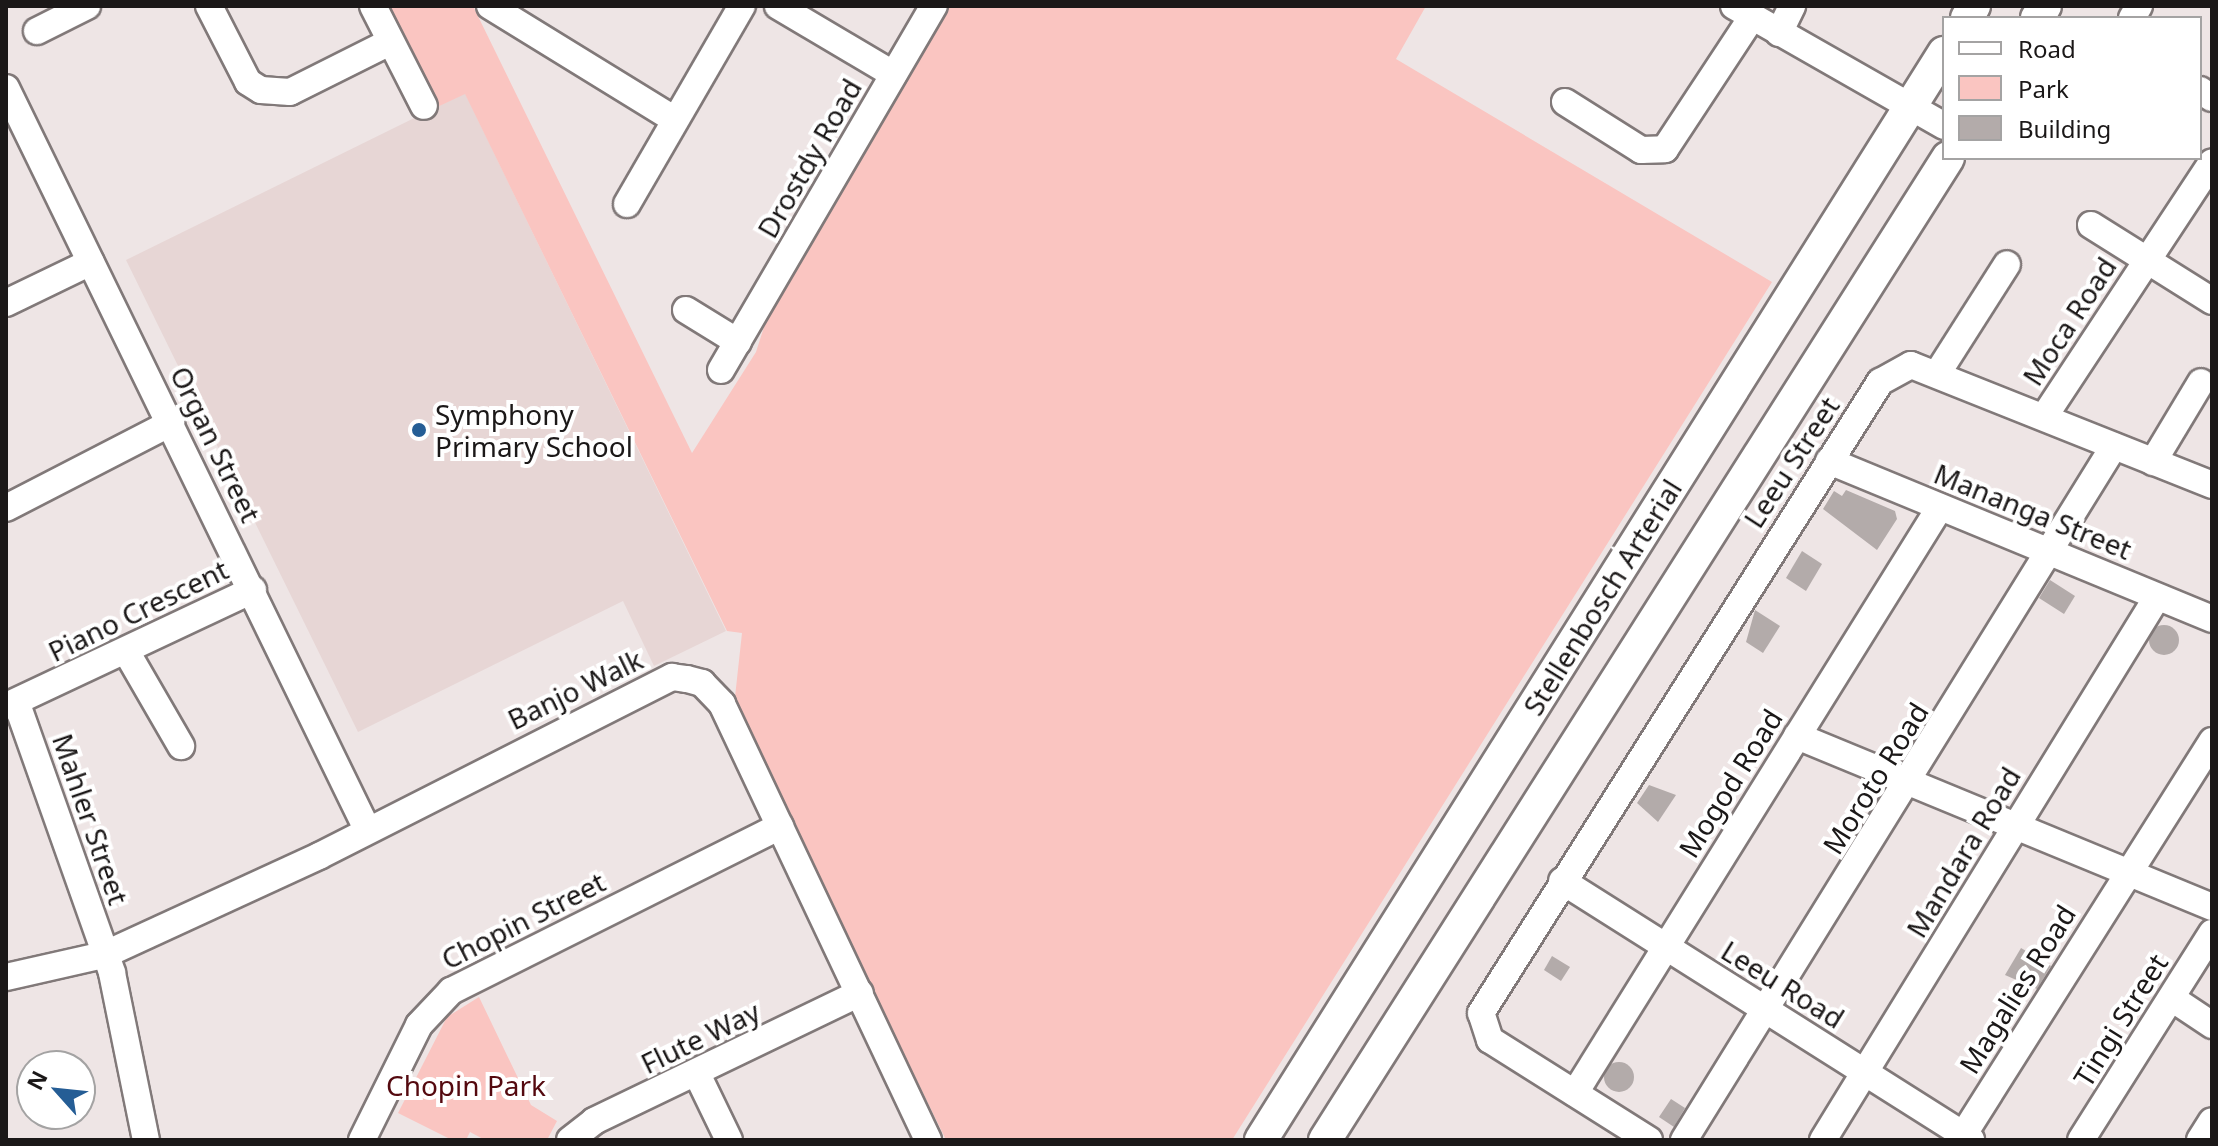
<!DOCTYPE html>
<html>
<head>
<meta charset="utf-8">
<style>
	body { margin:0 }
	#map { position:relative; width:2218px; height:1146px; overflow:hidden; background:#eee5e5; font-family:"Noto Sans",sans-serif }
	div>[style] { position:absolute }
	.built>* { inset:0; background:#e7d6d5 }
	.green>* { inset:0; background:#fac5c1 }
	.building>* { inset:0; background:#b3abaa }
	.round { border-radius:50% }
	.roads { filter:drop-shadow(2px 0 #817979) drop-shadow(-2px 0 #817979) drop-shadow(0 2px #817979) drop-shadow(0 -2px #817979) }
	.minor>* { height:26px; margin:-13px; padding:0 13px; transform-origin:13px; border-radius:13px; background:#fff }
	.major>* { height:32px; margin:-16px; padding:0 16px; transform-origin:16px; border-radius:16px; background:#fff }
	.dots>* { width:22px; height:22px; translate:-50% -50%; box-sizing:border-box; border:4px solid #fff; border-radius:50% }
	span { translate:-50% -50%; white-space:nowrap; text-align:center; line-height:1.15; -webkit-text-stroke:8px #fff; paint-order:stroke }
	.street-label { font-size:28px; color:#1b1818 }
	.poi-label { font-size:28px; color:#1b1818 }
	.left { translate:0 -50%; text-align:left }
	.park-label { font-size:28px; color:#54090f }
	.frame { position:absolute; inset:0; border:8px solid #1b1818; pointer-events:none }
	.legend { position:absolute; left:1942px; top:16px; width:260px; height:144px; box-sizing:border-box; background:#fff; border:2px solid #a4a3a3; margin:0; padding:10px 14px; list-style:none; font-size:24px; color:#1b1818 }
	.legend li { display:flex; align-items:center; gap:16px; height:40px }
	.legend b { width:40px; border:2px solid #a4a3a3 }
	.north { position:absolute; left:16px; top:1050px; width:80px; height:80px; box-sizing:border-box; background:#fff; border:2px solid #a4a3a3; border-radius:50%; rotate:297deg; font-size:22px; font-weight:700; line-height:32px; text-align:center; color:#1b1818 }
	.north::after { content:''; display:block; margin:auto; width:28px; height:36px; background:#255d95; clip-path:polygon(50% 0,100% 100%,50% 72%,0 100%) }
</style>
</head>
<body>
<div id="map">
	<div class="built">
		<div style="clip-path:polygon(465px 93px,726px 631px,654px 666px,623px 601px,358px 732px,126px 260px)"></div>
	</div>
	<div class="green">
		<div style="clip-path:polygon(384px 6px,473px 6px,692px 453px,756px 352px,765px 324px,950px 6px,1426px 6px,1396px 59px,1772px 282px,1232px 1140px,946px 1140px,734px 706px,742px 633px,727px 631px,465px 94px,433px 109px)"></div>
		<div style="clip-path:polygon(479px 997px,531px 1105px,557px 1121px,547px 1140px,485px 1140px,470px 1132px,466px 1140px,452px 1140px,398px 1113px,447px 1017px)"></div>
	</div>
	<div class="building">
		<div style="clip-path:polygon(1846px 490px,1895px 511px,1897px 519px,1877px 550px,1823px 509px,1834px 491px,1842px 496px)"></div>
		<div style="clip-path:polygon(1802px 551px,1822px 564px,1806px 591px,1786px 578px)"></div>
		<div style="clip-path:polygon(2050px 580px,2075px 596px,2064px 614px,2039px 598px)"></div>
		<div style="clip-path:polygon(1755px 610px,1780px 626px,1763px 653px,1746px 642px)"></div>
		<div class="round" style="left:2149px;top:625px;width:30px;height:30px"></div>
		<div style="clip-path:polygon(1649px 785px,1676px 795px,1658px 822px,1637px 803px)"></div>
		<div style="clip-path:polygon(2021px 948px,2051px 966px,2037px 989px,2005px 975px)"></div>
		<div style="clip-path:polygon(1552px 956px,1570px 967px,1561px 981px,1544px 970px)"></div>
		<div class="round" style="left:1604px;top:1062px;width:30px;height:30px"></div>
		<div style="clip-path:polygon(1671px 1099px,1685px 1108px,1674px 1127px,1659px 1117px)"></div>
	</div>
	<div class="roads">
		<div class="minor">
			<div style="left:209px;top:6px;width:85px;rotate:62.8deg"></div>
			<div style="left:248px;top:82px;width:15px;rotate:32deg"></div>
			<div style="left:261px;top:90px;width:29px;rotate:4deg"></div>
			<div style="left:290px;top:92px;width:112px;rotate:-26.6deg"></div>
			<div style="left:373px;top:6px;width:112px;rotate:63deg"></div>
			<div style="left:490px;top:6px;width:217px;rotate:31.6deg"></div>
			<div style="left:778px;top:6px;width:134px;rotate:30.6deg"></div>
			<div style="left:1734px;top:6px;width:242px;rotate:29.7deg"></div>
			<div style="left:2132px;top:18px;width:14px;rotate:-60deg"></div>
			<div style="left:37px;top:31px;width:56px;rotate:-26.6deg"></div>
			<div style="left:1779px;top:33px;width:30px;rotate:-64deg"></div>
			<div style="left:6px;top:88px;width:824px;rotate:64.03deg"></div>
			<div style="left:2200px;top:90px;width:14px;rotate:34deg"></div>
			<div style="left:1565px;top:102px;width:90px;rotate:32.3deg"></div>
			<div style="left:1641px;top:150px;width:24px;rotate:-2deg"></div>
			<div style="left:1665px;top:149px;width:158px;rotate:-56.6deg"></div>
			<div style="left:627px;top:204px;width:229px;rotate:-59.9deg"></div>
			<div style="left:2091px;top:225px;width:143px;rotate:32.1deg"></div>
			<div style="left:6px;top:303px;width:94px;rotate:-25.8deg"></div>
			<div style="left:686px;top:310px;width:61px;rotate:31.6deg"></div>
			<div style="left:721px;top:370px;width:422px;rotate:-59.7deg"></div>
			<div style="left:1937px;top:374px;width:130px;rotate:-57.5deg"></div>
			<div style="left:2044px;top:417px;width:305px;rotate:-56.6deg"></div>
			<div style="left:1829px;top:461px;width:414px;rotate:22.4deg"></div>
			<div style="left:2153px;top:462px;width:93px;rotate:-59deg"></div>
			<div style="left:6px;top:508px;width:186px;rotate:-27.3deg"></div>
			<div style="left:126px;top:651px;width:110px;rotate:59.9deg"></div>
			<div style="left:17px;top:704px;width:285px;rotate:70.5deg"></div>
			<div style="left:112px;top:973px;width:170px;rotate:78.5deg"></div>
			<div style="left:6px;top:706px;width:273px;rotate:-25.2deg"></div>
			<div style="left:1797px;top:736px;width:449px;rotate:22.4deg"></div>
			<div style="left:1562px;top:881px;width:484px;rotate:32.3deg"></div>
			<div style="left:6px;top:977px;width:100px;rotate:-12.7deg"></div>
			<div style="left:104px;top:955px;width:237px;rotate:-24.7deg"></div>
			<div style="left:319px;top:856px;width:396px;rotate:-26.9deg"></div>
			<div style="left:672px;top:677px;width:15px;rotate:8deg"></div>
			<div style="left:687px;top:679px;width:16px;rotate:15deg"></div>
			<div style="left:702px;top:683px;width:29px;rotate:46deg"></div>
			<div style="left:722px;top:704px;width:482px;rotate:64.7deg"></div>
			<div style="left:2173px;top:999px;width:47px;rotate:33.7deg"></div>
			<div style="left:698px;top:1076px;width:71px;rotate:64.2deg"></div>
			<div style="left:1575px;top:1093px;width:690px;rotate:-58.08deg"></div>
			<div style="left:362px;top:1140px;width:128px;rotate:-63.6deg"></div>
			<div style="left:419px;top:1025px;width:47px;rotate:-46.7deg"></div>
			<div style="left:451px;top:991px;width:368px;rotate:-26.6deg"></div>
			<div style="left:570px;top:1140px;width:31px;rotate:-38deg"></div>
			<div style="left:594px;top:1121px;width:295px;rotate:-25.7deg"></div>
			<div style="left:1649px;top:1140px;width:188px;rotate:-147.8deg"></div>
			<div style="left:1490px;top:1040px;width:28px;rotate:-108deg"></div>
			<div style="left:1481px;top:1013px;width:747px;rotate:-57.69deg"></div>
			<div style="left:1880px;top:382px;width:35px;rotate:-29deg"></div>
			<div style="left:1911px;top:365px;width:324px;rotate:21.7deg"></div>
			<div style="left:1684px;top:1140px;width:816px;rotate:-58.22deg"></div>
			<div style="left:1823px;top:1140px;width:637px;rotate:-58.4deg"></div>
			<div style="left:1960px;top:1140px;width:472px;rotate:-57.7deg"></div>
			<div style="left:2081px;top:1140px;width:245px;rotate:-57.7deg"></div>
			<div style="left:2200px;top:1140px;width:22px;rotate:-58deg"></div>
		</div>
		<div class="major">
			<div style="left:1967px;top:18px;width:14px;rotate:-60deg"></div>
			<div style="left:2037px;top:18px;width:14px;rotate:-56deg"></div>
			<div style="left:1261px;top:1140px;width:1284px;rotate:-57.86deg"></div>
			<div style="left:1325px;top:1140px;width:1163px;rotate:-57.61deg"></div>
		</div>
	</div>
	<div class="dots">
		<div style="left:419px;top:430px;background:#255d95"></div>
	</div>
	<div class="street-label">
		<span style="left:809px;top:158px;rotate:-60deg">Drostdy Road</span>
		<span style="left:2069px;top:321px;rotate:-57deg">Moca Road</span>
		<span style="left:216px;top:444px;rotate:64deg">Organ Street</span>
		<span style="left:1791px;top:462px;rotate:-57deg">Leeu Street</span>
		<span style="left:2033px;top:511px;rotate:22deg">Mananga Street</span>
		<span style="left:1602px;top:597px;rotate:-58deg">Stellenbosch Arterial</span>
		<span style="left:138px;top:610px;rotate:-26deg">Piano Crescent</span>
		<span style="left:575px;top:689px;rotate:-26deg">Banjo Walk</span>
		<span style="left:1875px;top:778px;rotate:-58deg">Moroto Road</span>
		<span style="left:1730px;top:783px;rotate:-58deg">Mogod Road</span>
		<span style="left:91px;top:819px;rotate:71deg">Mahler Street</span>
		<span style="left:1963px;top:852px;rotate:-59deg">Mandara Road</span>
		<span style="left:523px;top:920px;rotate:-27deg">Chopin Street</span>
		<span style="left:1783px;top:984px;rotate:32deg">Leeu Road</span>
		<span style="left:2017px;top:989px;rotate:-58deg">Magalies Road</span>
		<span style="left:2120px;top:1020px;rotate:-58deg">Tingi Street</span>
		<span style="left:700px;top:1037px;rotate:-26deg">Flute Way</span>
	</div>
	<div class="poi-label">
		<span class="left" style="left:435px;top:430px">Symphony<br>Primary School</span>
	</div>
	<div class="park-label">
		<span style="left:466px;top:1085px">Chopin Park</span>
	</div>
	<div class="frame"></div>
	<ul class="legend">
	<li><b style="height:10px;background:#fff"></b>Road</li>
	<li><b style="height:22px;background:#fac5c1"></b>Park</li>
	<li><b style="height:22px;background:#b3abaa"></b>Building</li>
	</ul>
	<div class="north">N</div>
</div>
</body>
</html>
